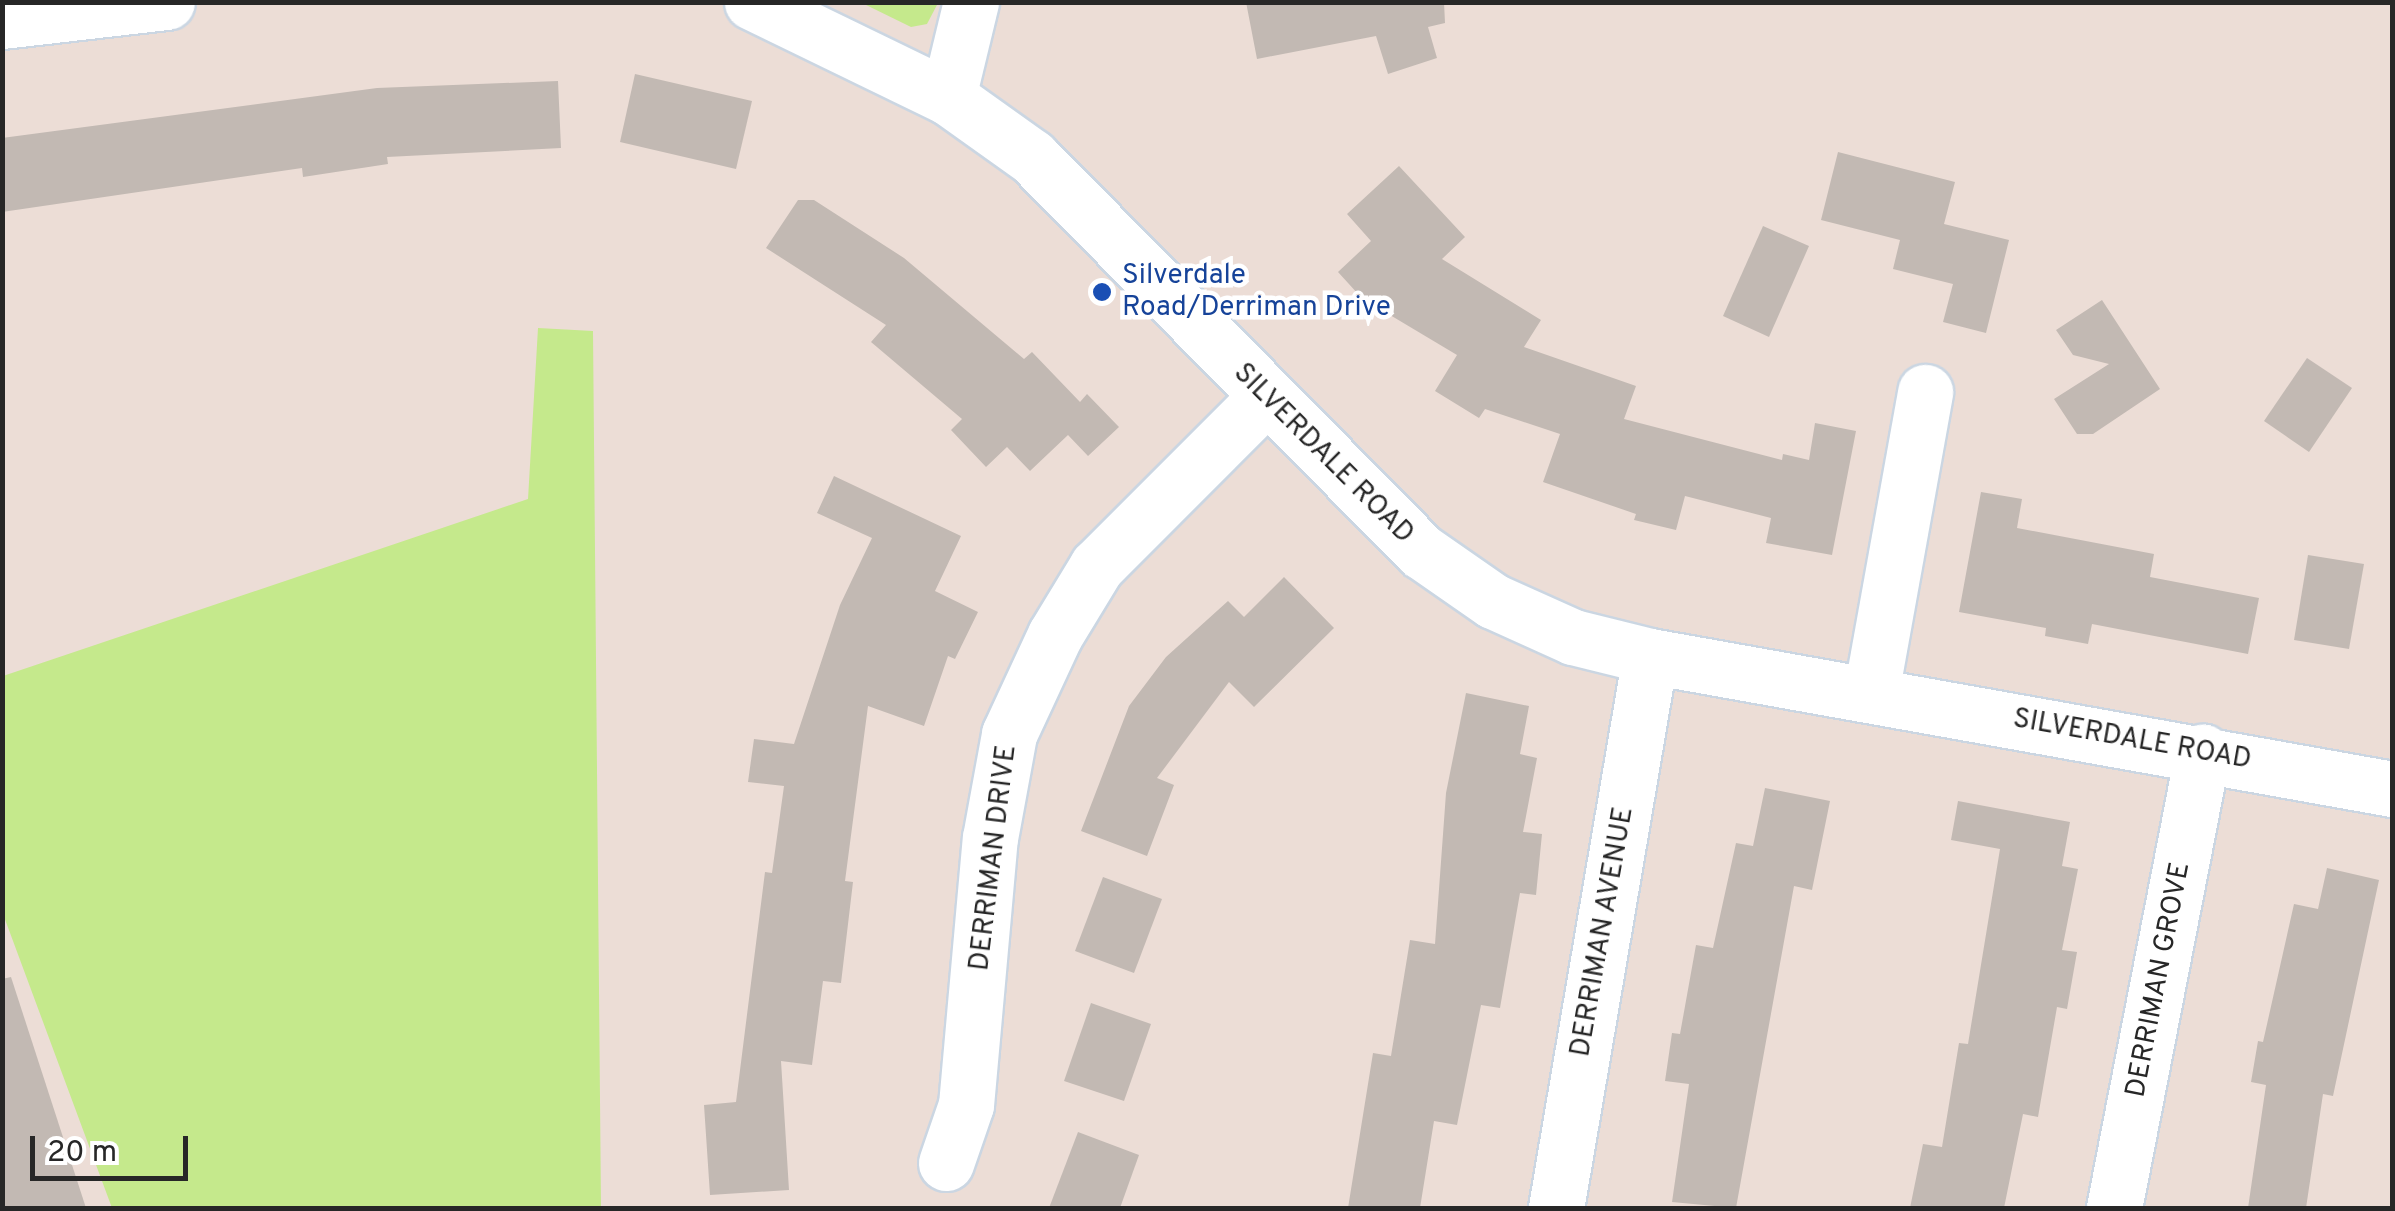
<!DOCTYPE html>
<html>
<head>
<meta charset="utf-8">
<style>
	body { margin:0 }
	#map { position:relative; width:2395px; height:1211px; overflow:hidden; background:#ecddd6; font-family:Overpass,sans-serif }
	div>[style] { position:absolute }
	.green>* { inset:0; background:#c5e98c }
	.building>* { inset:0; background:#c2b9b3 }
	.roads { filter:drop-shadow(2px 0 #cbd6e2) drop-shadow(-2px 0 #cbd6e2) drop-shadow(0 2px #cbd6e2) drop-shadow(0 -2px #cbd6e2) }
	.minor>* { height:55px; margin:-27.5px; padding:0 27.5px; transform-origin:27.5px; border-radius:27.5px; background:#fff }
	.dots>* { width:28px; height:28px; translate:-50% -50%; box-sizing:border-box; border:5px solid #fff; border-radius:50% }
	span { translate:-50% -50%; white-space:nowrap; text-align:center; line-height:1.15; -webkit-text-stroke:9px #fff; paint-order:stroke }
	.transit-label { font-size:28px; color:#164399 }
	.left { translate:0 -50%; text-align:left }
	.street-label { font-size:28px; color:#272727 }
	.frame { position:absolute; inset:0; border:5px solid #272727; pointer-events:none }
	.scale { position:absolute; left:30px; top:1136px; width:158px; height:45px; box-sizing:border-box; border:5px solid #272727; border-top:0; padding-left:12px; font-size:30px; line-height:35px; white-space:nowrap; color:#272727; -webkit-text-stroke:8px #fff; paint-order:stroke }
</style>
</head>
<body>
<div id="map">
	<div class="green">
		<div style="clip-path:polygon(862px 3px,938px 2px,938px 3px,927px 24px,911px 27px)"></div>
		<div style="clip-path:polygon(538px 328px,593px 331px,601px 1208px,112px 1208px,3px 914px,3px 676px,528px 499px)"></div>
	</div>
	<div class="building">
		<div style="clip-path:polygon(1246px 2px,1444px 2px,1445px 23px,1428px 27px,1437px 58px,1388px 74px,1376px 36px,1257px 59px)"></div>
		<div style="clip-path:polygon(635px 74px,752px 101px,736px 169px,620px 142px)"></div>
		<div style="clip-path:polygon(558px 81px,561px 148px,387px 157px,388px 164px,303px 177px,302px 168px,2px 212px,2px 138px,377px 88px)"></div>
		<div style="clip-path:polygon(1838px 152px,1955px 182px,1944px 224px,2009px 240px,1986px 333px,1943px 322px,1953px 284px,1893px 269px,1900px 240px,1821px 220px)"></div>
		<div style="clip-path:polygon(1399px 166px,1465px 237px,1442px 259px,1541px 320px,1524px 347px,1636px 386px,1624px 419px,1782px 460px,1783px 454px,1809px 460px,1815px 423px,1856px 431px,1832px 555px,1766px 543px,1771px 518px,1685px 496px,1676px 530px,1634px 520px,1636px 514px,1543px 482px,1560px 434px,1485px 409px,1479px 418px,1435px 391px,1457px 355px,1385px 312px,1379px 317px,1338px 272px,1371px 241px,1347px 214px)"></div>
		<div style="clip-path:polygon(798px 200px,814px 200px,904px 258px,1024px 359px,1032px 352px,1080px 402px,1087px 394px,1119px 427px,1088px 456px,1068px 435px,1030px 471px,1007px 447px,986px 467px,951px 430px,962px 419px,871px 342px,886px 325px,766px 248px)"></div>
		<div style="clip-path:polygon(1763px 226px,1809px 246px,1769px 337px,1723px 316px)"></div>
		<div style="clip-path:polygon(2102px 300px,2160px 389px,2093px 434px,2077px 434px,2054px 399px,2109px 364px,2073px 355px,2056px 330px)"></div>
		<div style="clip-path:polygon(2307px 358px,2352px 388px,2309px 452px,2264px 421px)"></div>
		<div style="clip-path:polygon(834px 476px,961px 536px,935px 591px,978px 612px,955px 659px,948px 656px,924px 726px,868px 706px,845px 881px,853px 882px,841px 983px,823px 981px,812px 1065px,781px 1061px,789px 1190px,710px 1195px,704px 1105px,736px 1102px,765px 872px,772px 873px,784px 786px,748px 782px,754px 739px,794px 744px,840px 605px,872px 538px,817px 513px)"></div>
		<div style="clip-path:polygon(1981px 492px,2022px 499px,2017px 528px,2154px 554px,2150px 577px,2259px 598px,2248px 654px,2092px 624px,2088px 644px,2045px 636px,2046px 628px,1959px 612px)"></div>
		<div style="clip-path:polygon(2308px 555px,2364px 564px,2349px 649px,2294px 640px)"></div>
		<div style="clip-path:polygon(1284px 577px,1334px 628px,1254px 707px,1229px 682px,1157px 778px,1174px 785px,1147px 856px,1081px 831px,1129px 706px,1166px 657px,1228px 601px,1244px 617px)"></div>
		<div style="clip-path:polygon(1466px 693px,1529px 706px,1520px 754px,1537px 758px,1523px 832px,1542px 834px,1536px 895px,1520px 893px,1500px 1008px,1481px 1005px,1457px 1125px,1434px 1121px,1420px 1208px,1348px 1208px,1373px 1053px,1391px 1056px,1410px 940px,1435px 944px,1446px 793px)"></div>
		<div style="clip-path:polygon(1765px 788px,1830px 801px,1812px 890px,1794px 886px,1736px 1208px,1672px 1202px,1689px 1084px,1665px 1081px,1672px 1033px,1680px 1034px,1696px 945px,1713px 948px,1736px 843px,1753px 846px)"></div>
		<div style="clip-path:polygon(1958px 801px,2070px 822px,2062px 866px,2078px 869px,2062px 950px,2077px 952px,2067px 1009px,2057px 1007px,2038px 1117px,2023px 1114px,2004px 1208px,1910px 1208px,1923px 1144px,1942px 1147px,1959px 1043px,1968px 1044px,2000px 849px,1951px 840px)"></div>
		<div style="clip-path:polygon(2327px 868px,2379px 880px,2333px 1096px,2323px 1094px,2306px 1208px,2248px 1208px,2266px 1085px,2251px 1082px,2258px 1041px,2263px 1042px,2294px 904px,2318px 909px)"></div>
		<div style="clip-path:polygon(1103px 877px,1162px 899px,1134px 973px,1075px 951px)"></div>
		<div style="clip-path:polygon(11px 977px,86px 1208px,2px 1208px,2px 979px)"></div>
		<div style="clip-path:polygon(1091px 1003px,1151px 1024px,1124px 1101px,1064px 1081px)"></div>
		<div style="clip-path:polygon(1078px 1132px,1139px 1155px,1120px 1208px,1049px 1208px)"></div>
	</div>
	<div class="roads">
		<div class="minor">
			<div style="left:752px;top:2px;width:218px;rotate:25.9deg"></div>
			<div style="left:948px;top:97px;width:103px;rotate:35.5deg"></div>
			<div style="left:1032px;top:157px;width:554px;rotate:45.37deg"></div>
			<div style="left:1421px;top:551px;width:88px;rotate:34.8deg"></div>
			<div style="left:1493px;top:601px;width:88px;rotate:24.2deg"></div>
			<div style="left:1573px;top:637px;width:79px;rotate:13.9deg"></div>
			<div style="left:1650px;top:656px;width:754px;rotate:10.16deg"></div>
			<div style="left:2px;top:21px;width:166px;rotate:-6.6deg"></div>
			<div style="left:948px;top:97px;width:98px;rotate:-76.4deg"></div>
			<div style="left:1871px;top:693px;width:306px;rotate:-79.8deg"></div>
			<div style="left:946px;top:1163px;width:61px;rotate:-71deg"></div>
			<div style="left:966px;top:1105px;width:268px;rotate:-84.9deg"></div>
			<div style="left:990px;top:838px;width:106px;rotate:-79.6deg"></div>
			<div style="left:1009px;top:734px;width:109px;rotate:-65.1deg"></div>
			<div style="left:1055px;top:635px;width:81px;rotate:-58.7deg"></div>
			<div style="left:1097px;top:566px;width:236px;rotate:-45deg"></div>
			<div style="left:1556px;top:1208px;width:560px;rotate:-80.34deg"></div>
			<div style="left:2114px;top:1208px;width:465px;rotate:-79deg"></div>
		</div>
	</div>
	<div class="dots">
		<div style="left:1102px;top:292px;background:#1a4fb4"></div>
	</div>
	<div class="transit-label">
		<span class="left" style="left:1122px;top:292px">Silverdale<br>Road/Derriman Drive</span>
	</div>
	<div class="street-label">
		<span style="left:1323px;top:454px;rotate:45deg">SILVERDALE ROAD</span>
		<span style="left:2132px;top:740px;rotate:10deg">SILVERDALE ROAD</span>
		<span style="left:994px;top:858px;rotate:-83deg">DERRIMAN DRIVE</span>
		<span style="left:1603px;top:932px;rotate:-80deg">DERRIMAN AVENUE</span>
		<span style="left:2159px;top:980px;rotate:-79deg">DERRIMAN GROVE</span>
	</div>
	<div class="frame"></div>
	<div class="scale">20 m</div>
</div>
</body>
</html>
